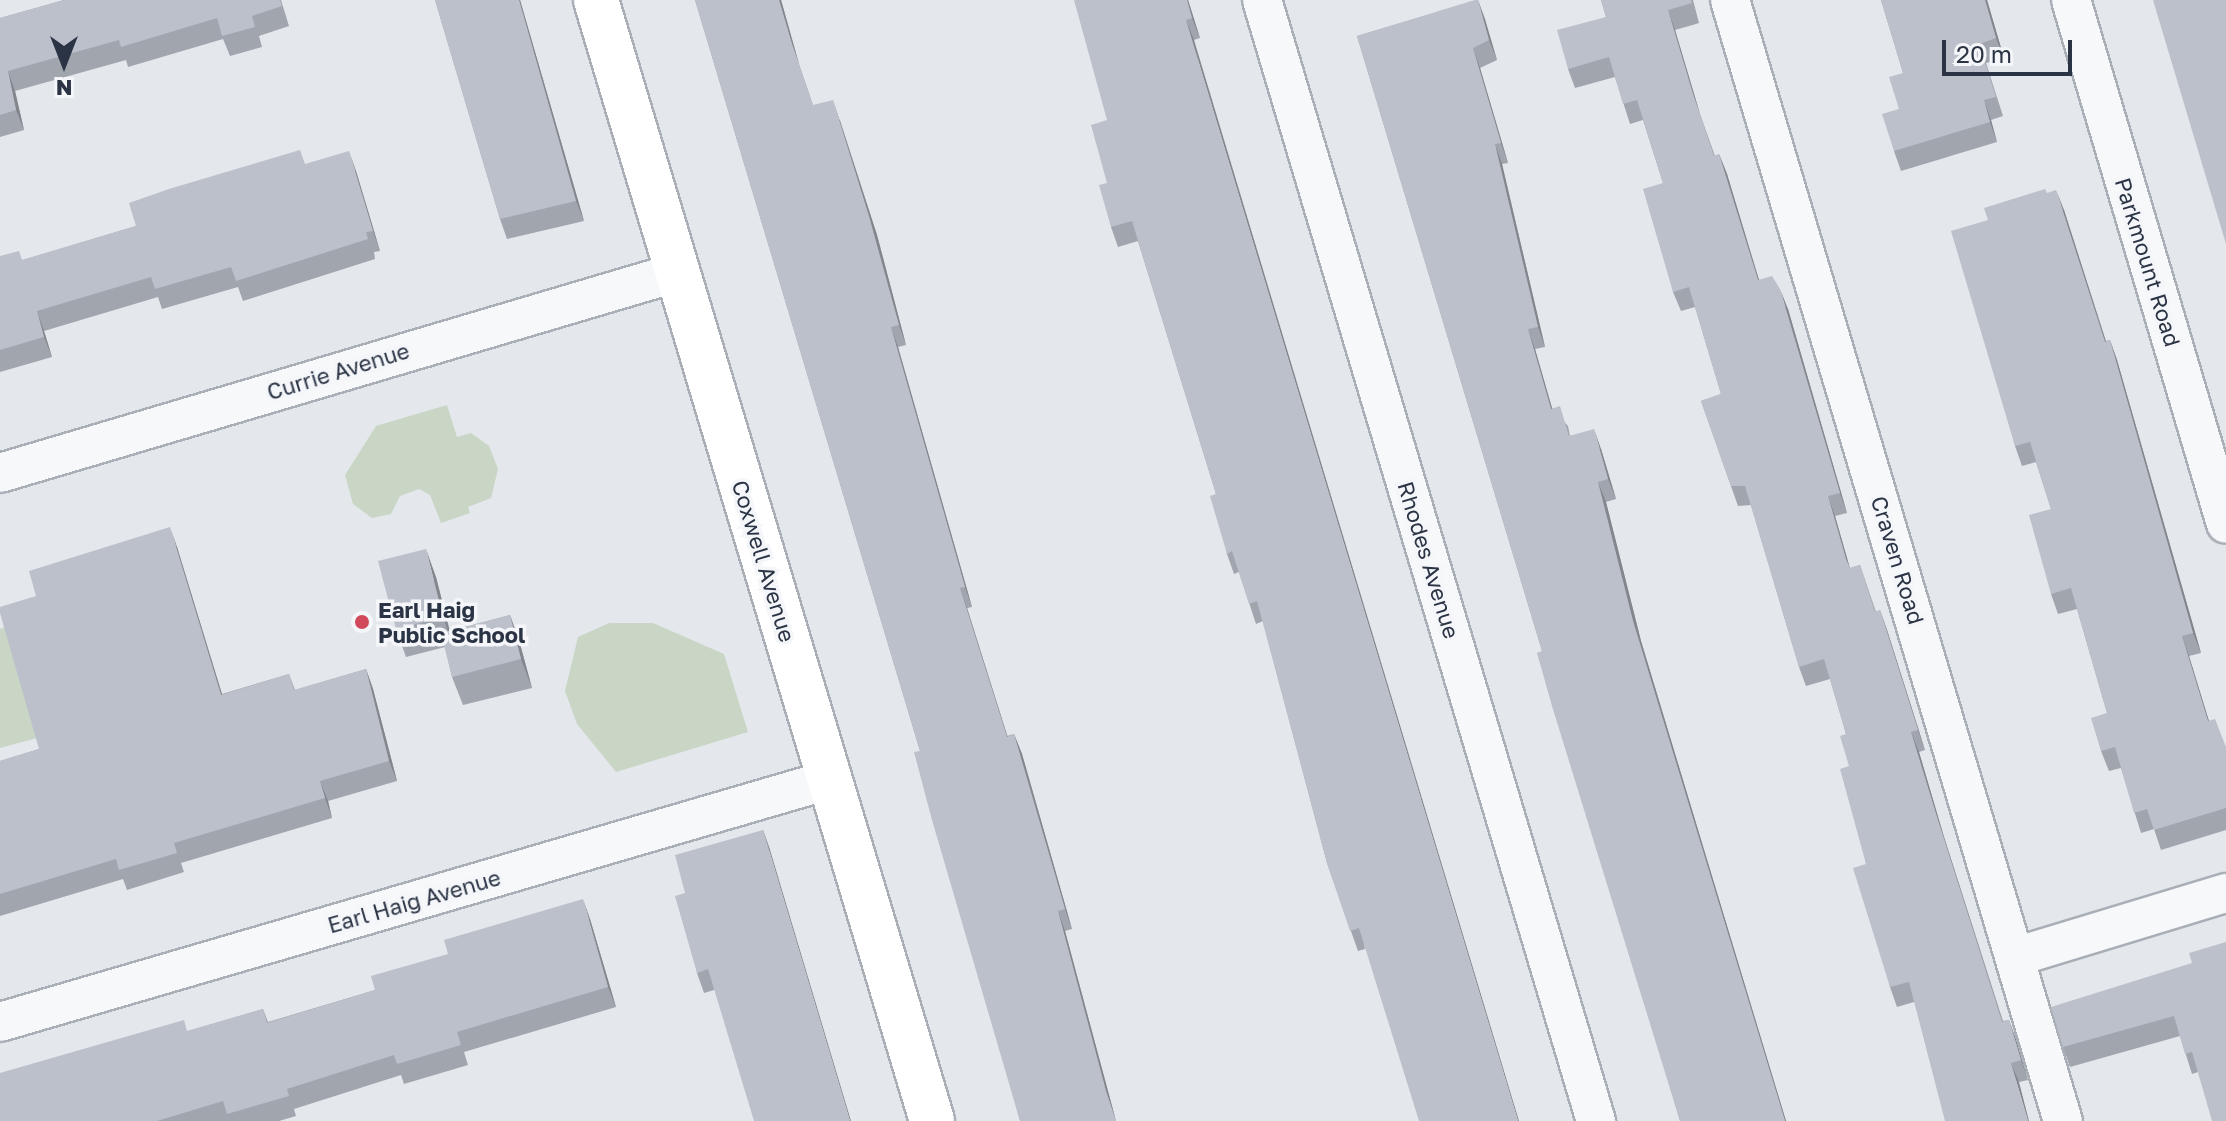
<!DOCTYPE html>
<html>
<head>
<meta charset="utf-8">
<style>
	body { margin:0 }
	#map { position:relative; width:2226px; height:1121px; overflow:hidden; background:#e4e7ec; font-family:"Golos Text",sans-serif }
	div>[style] { position:absolute }
	.green>* { inset:0; background:#c9d6c5 }
	.roads { filter:drop-shadow(2px 0 #a9aeb7) drop-shadow(-2px 0 #a9aeb7) drop-shadow(0 2px #a9aeb7) drop-shadow(0 -2px #a9aeb7) }
	.street>* { height:38px; margin:-19px; padding:0 19px; transform-origin:19px; border-radius:19px; background:#f7f8fa }
	.primary>* { height:44px; margin:-22px; padding:0 22px; transform-origin:22px; border-radius:22px; background:#fff }
	.wall>* { inset:0; background:#a1a5ae }
	.shaded-wall>* { inset:0; background:#83868d }
	.building>* { inset:0; background:#bbc0ca }
	.dots>* { width:22px; height:22px; translate:-50% -50%; box-sizing:border-box; border:4px solid #f4f6f9; border-radius:50% }
	span { translate:-50% -50%; white-space:nowrap; text-align:center; line-height:1.15; -webkit-text-stroke:7px #f4f6f9; paint-order:stroke }
	.street-label { font-size:22px; color:#2b3445 }
	.poi-label { font-size:22px; color:#2b3445; font-weight:700 }
	.left { translate:0 -50%; text-align:left }
	.north { position:absolute; left:24px; top:24px; width:80px; height:80px; -webkit-text-stroke:6px #f4f6f9; paint-order:stroke; rotate:180deg; font-size:22px; font-weight:700; line-height:32px; text-align:center; color:#2b3445 }
	.north::after { content:''; display:block; margin:auto; width:28px; height:36px; background:#2b3445; clip-path:polygon(50% 0,100% 100%,50% 72%,0 100%) }
	.scale { position:absolute; left:1942px; top:40px; width:130px; height:36px; box-sizing:border-box; border:4px solid #2b3445; border-top:0; padding-left:10px; font-size:24px; line-height:28px; white-space:nowrap; color:#2b3445; -webkit-text-stroke:6px #f4f6f9; paint-order:stroke }
</style>
</head>
<body>
<div id="map">
	<div class="green">
		<div style="clip-path:polygon(447px 405px,457px 437px,471px 433px,489px 446px,498px 469px,491px 498px,468px 507px,470px 513px,441px 523px,430px 495px,419px 489px,400px 496px,391px 514px,372px 518px,353px 504px,345px 475px,376px 426px)"></div>
		<div style="clip-path:polygon(609px 623px,653px 623px,724px 654px,748px 732px,616px 772px,577px 724px,565px 691px,578px 637px)"></div>
		<div style="clip-path:polygon(6px 627px,37px 738px,0 748px,0 629px)"></div>
	</div>
	<div class="roads">
		<div class="street">
			<div style="left:1262px;top:0;width:1170px;rotate:73.41deg"></div>
			<div style="left:1730px;top:0;width:1169px;rotate:73.46deg"></div>
			<div style="left:2071px;top:0;width:546px;rotate:73.52deg"></div>
			<div style="left:0;top:473px;width:707px;rotate:-16.51deg"></div>
			<div style="left:2015px;top:957px;width:220px;rotate:-16.9deg"></div>
			<div style="left:0;top:1022px;width:863px;rotate:-16.29deg"></div>
		</div>
		<div class="primary">
			<div style="left:596px;top:0;width:1170px;rotate:73.31deg"></div>
		</div>
	</div>
	<div class="wall">
		<div style="clip-path:polygon(64px 0,281px 0,289px 26px,259px 36px,262px 47px,230px 56px,223px 39px,128px 67px,126px 60px,15px 91px,24px 130px,0 137px,0 18px)"></div>
		<div style="clip-path:polygon(435px 0,520px 0,584px 221px,507px 239px,500px 219px)"></div>
		<div style="clip-path:polygon(695px 0,781px 0,799px 64px,813px 105px,840px 120px,877px 235px,906px 345px,898px 347px,972px 607px,967px 608px,1007px 736px,1014px 734px,1022px 754px,1072px 929px,1065px 931px,1116px 1121px,1020px 1121px,920px 751px)"></div>
		<div style="clip-path:polygon(1188px 0,1200px 38px,1194px 40px,1365px 949px,1358px 951px,1327px 863px,1263px 621px,1256px 624px,1239px 572px,1234px 574px,1227px 554px,1216px 494px,1138px 241px,1118px 247px,1111px 227px,1107px 183px,1107px 120px)"></div>
		<div style="clip-path:polygon(1478px 0,1497px 60px,1480px 68px,1508px 163px,1502px 164px,1545px 347px,1535px 349px,1552px 408px,1568px 426px,1570px 436px,1601px 449px,1616px 499px,1606px 502px,1641px 641px,1786px 1121px,1680px 1121px,1542px 651px,1357px 36px)"></div>
		<div style="clip-path:polygon(1601px 0,1693px 0,1699px 23px,1675px 30px,1700px 114px,1715px 156px,1719px 154px,1727px 174px,1759px 280px,1788px 309px,1847px 513px,1835px 516px,1849px 565px,1850px 568px,1860px 565px,1876px 612px,1880px 610px,1887px 630px,1925px 750px,1919px 752px,1944px 837px,2003px 1021px,2009px 1020px,2028px 1080px,2019px 1082px,1914px 1002px,1897px 1007px,1890px 987px,1866px 864px,1849px 766px,1846px 734px,1830px 679px,1806px 686px,1799px 667px,1751px 505px,1738px 506px,1701px 401px,1721px 394px,1695px 307px,1681px 311px,1673px 292px,1663px 183px,1643px 120px,1630px 124px,1615px 77px,1575px 88px,1568px 69px,1606px 17px)"></div>
		<div style="clip-path:polygon(1881px 0,1987px 0,2004px 58px,1986px 63px,2003px 116px,1991px 120px,1997px 142px,1901px 171px,1894px 151px,1903px 73px)"></div>
		<div style="clip-path:polygon(305px 164px,356px 171px,380px 251px,374px 252px,375px 259px,243px 301px,238px 287px,162px 309px,158px 297px,44px 331px,52px 357px,0 372px,0 256px,23px 260px,136px 226px)"></div>
		<div style="clip-path:polygon(2064px 210px,2106px 341px,2110px 340px,2117px 360px,2201px 653px,2189px 656px,2209px 721px,2226px 747px,2226px 830px,2161px 850px,2154px 829px,2141px 833px,2121px 768px,2109px 771px,2101px 751px,2107px 713px,2077px 609px,2058px 614px,2051px 594px,2051px 509px,2036px 462px,2022px 466px,2015px 446px,1988px 220px)"></div>
		<div style="clip-path:polygon(177px 547px,222px 694px,289px 674px,295px 690px,366px 669px,373px 689px,397px 781px,328px 801px,332px 818px,181px 863px,184px 872px,127px 890px,123px 879px,0 916px,0 761px,39px 749px,36px 596px)"></div>
		<div style="clip-path:polygon(436px 577px,450px 631px,510px 615px,520px 644px,532px 688px,463px 705px,452px 677px,445px 647px,406px 657px,396px 629px)"></div>
		<div style="clip-path:polygon(763px 830px,770px 850px,714px 990px,704px 993px,697px 973px,685px 893px)"></div>
		<div style="clip-path:polygon(590px 919px,616px 1007px,464px 1052px,468px 1065px,404px 1084px,401px 1075px,294px 1109px,296px 1116px,279px 1121px,0 1121px,188px 1031px,263px 1009px,268px 1022px,375px 990px)"></div>
		<div style="clip-path:polygon(2226px 942px,2198px 1072px,2192px 1074px,2180px 1036px,2070px 1067px,2063px 1047px)"></div>
	</div>
	<div class="shaded-wall">
		<div style="clip-path:polygon(519px 0,520px 0,584px 221px,576px 201px)"></div>
		<div style="clip-path:polygon(779px 0,781px 0,799px 64px,792px 44px)"></div>
		<div style="clip-path:polygon(1187px 0,1188px 0,1200px 38px,1192px 18px)"></div>
		<div style="clip-path:polygon(1478px 0,1485px 19px,1497px 60px,1489px 40px)"></div>
		<div style="clip-path:polygon(1985px 0,1987px 0,2004px 58px,1996px 38px)"></div>
		<div style="clip-path:polygon(1668px 10px,1675px 30px,1700px 114px,1693px 94px)"></div>
		<div style="clip-path:polygon(1186px 20px,1194px 40px,1519px 1121px,1518px 1121px)"></div>
		<div style="clip-path:polygon(1473px 48px,1480px 68px,1508px 163px,1501px 143px)"></div>
		<div style="clip-path:polygon(8px 71px,15px 91px,24px 130px,16px 110px)"></div>
		<div style="clip-path:polygon(833px 100px,877px 235px,906px 345px,899px 325px)"></div>
		<div style="clip-path:polygon(1984px 100px,1991px 120px,1997px 142px,1990px 122px)"></div>
		<div style="clip-path:polygon(1495px 144px,1502px 164px,1545px 347px,1538px 327px)"></div>
		<div style="clip-path:polygon(349px 151px,356px 171px,380px 251px,373px 231px)"></div>
		<div style="clip-path:polygon(1719px 154px,1727px 174px,1765px 300px,1758px 280px)"></div>
		<div style="clip-path:polygon(2056px 190px,2064px 210px,2112px 361px,2105px 342px)"></div>
		<div style="clip-path:polygon(1780px 289px,1788px 309px,1847px 513px,1840px 493px)"></div>
		<div style="clip-path:polygon(37px 311px,44px 331px,52px 357px,44px 337px)"></div>
		<div style="clip-path:polygon(891px 327px,898px 347px,972px 607px,965px 587px)"></div>
		<div style="clip-path:polygon(1528px 329px,1535px 349px,1558px 429px,1551px 409px)"></div>
		<div style="clip-path:polygon(2110px 340px,2117px 360px,2201px 653px,2193px 633px)"></div>
		<div style="clip-path:polygon(1594px 429px,1601px 449px,1616px 499px,1608px 479px)"></div>
		<div style="clip-path:polygon(1598px 482px,1606px 502px,1641px 641px,1786px 1121px,1785px 1121px,1633px 621px)"></div>
		<div style="clip-path:polygon(1828px 496px,1835px 516px,1853px 579px,1846px 559px)"></div>
		<div style="clip-path:polygon(170px 527px,177px 547px,228px 714px,221px 695px)"></div>
		<div style="clip-path:polygon(426px 549px,436px 577px,453px 645px,443px 617px)"></div>
		<div style="clip-path:polygon(960px 588px,967px 608px,1014px 757px,1007px 737px)"></div>
		<div style="clip-path:polygon(1880px 610px,1887px 630px,1925px 750px,1918px 730px)"></div>
		<div style="clip-path:polygon(510px 615px,520px 644px,532px 688px,521px 659px)"></div>
		<div style="clip-path:polygon(2182px 636px,2189px 656px,2215px 741px,2208px 721px)"></div>
		<div style="clip-path:polygon(366px 669px,373px 689px,397px 781px,389px 761px)"></div>
		<div style="clip-path:polygon(1911px 732px,1919px 752px,1944px 837px,2009px 1041px,1937px 817px)"></div>
		<div style="clip-path:polygon(1014px 734px,1022px 754px,1072px 929px,1065px 909px)"></div>
		<div style="clip-path:polygon(320px 781px,328px 801px,332px 818px,325px 798px)"></div>
		<div style="clip-path:polygon(763px 830px,770px 850px,851px 1121px,850px 1121px)"></div>
		<div style="clip-path:polygon(583px 899px,590px 919px,616px 1007px,608px 987px)"></div>
		<div style="clip-path:polygon(1058px 911px,1065px 931px,1116px 1121px,1106px 1091px)"></div>
		<div style="clip-path:polygon(2009px 1020px,2016px 1039px,2028px 1080px,2021px 1060px)"></div>
		<div style="clip-path:polygon(2011px 1063px,2019px 1082px,2029px 1121px,2028px 1121px)"></div>
	</div>
	<div class="building">
		<div style="clip-path:polygon(64px 0,280px 0,282px 6px,252px 16px,255px 27px,222px 36px,217px 18px,121px 47px,119px 40px,8px 71px,16px 110px,0 115px,0 18px)"></div>
		<div style="clip-path:polygon(435px 0,519px 0,576px 201px,500px 219px)"></div>
		<div style="clip-path:polygon(695px 0,779px 0,792px 44px,813px 105px,833px 100px,869px 216px,899px 325px,891px 327px,965px 587px,960px 588px,1007px 737px,1014px 734px,1065px 909px,1058px 911px,1106px 1091px,1116px 1121px,1020px 1121px,932px 820px,914px 752px,920px 751px)"></div>
		<div style="clip-path:polygon(1074px 0,1187px 0,1192px 18px,1186px 20px,1518px 1121px,1419px 1121px,1359px 928px,1350px 931px,1327px 863px,1257px 601px,1249px 604px,1232px 551px,1227px 554px,1210px 496px,1216px 494px,1132px 221px,1111px 227px,1099px 185px,1107px 183px,1091px 125px,1107px 120px)"></div>
		<div style="clip-path:polygon(1475px 0,1478px 0,1489px 40px,1473px 48px,1501px 143px,1495px 144px,1538px 327px,1528px 329px,1551px 409px,1560px 406px,1569px 436px,1594px 429px,1608px 479px,1598px 482px,1633px 621px,1785px 1121px,1680px 1121px,1552px 706px,1537px 653px,1542px 651px,1357px 36px)"></div>
		<div style="clip-path:polygon(1601px 0,1691px 0,1692px 3px,1668px 10px,1693px 94px,1714px 156px,1719px 154px,1758px 280px,1772px 276px,1780px 289px,1840px 493px,1828px 496px,1846px 559px,1850px 568px,1860px 565px,1875px 612px,1880px 610px,1918px 730px,1911px 732px,1937px 817px,2002px 1022px,2009px 1020px,2021px 1060px,2011px 1063px,2028px 1121px,1945px 1121px,1909px 982px,1890px 987px,1853px 868px,1866px 864px,1840px 769px,1849px 766px,1840px 736px,1846px 734px,1824px 659px,1799px 667px,1745px 486px,1731px 486px,1701px 401px,1721px 394px,1689px 287px,1673px 292px,1643px 189px,1663px 183px,1637px 100px,1623px 104px,1609px 57px,1568px 69px,1557px 30px,1606px 17px)"></div>
		<div style="clip-path:polygon(1881px 0,1985px 0,1996px 38px,1979px 44px,1996px 97px,1984px 100px,1990px 122px,1894px 151px,1882px 114px,1899px 109px,1889px 77px,1903px 73px)"></div>
		<div style="clip-path:polygon(2153px 0,2226px 0,2226px 244px)"></div>
		<div style="clip-path:polygon(300px 150px,305px 164px,349px 151px,373px 231px,366px 232px,368px 239px,236px 281px,231px 267px,155px 289px,151px 277px,37px 311px,44px 337px,0 350px,0 256px,19px 251px,22px 260px,136px 226px,129px 203px,169px 189px)"></div>
		<div style="clip-path:polygon(2045px 189px,2047px 193px,2056px 190px,2105px 342px,2110px 340px,2193px 633px,2182px 636px,2208px 721px,2215px 719px,2226px 747px,2226px 808px,2154px 830px,2147px 809px,2134px 813px,2115px 747px,2101px 751px,2091px 718px,2107px 713px,2071px 588px,2051px 594px,2029px 515px,2051px 509px,2030px 442px,2015px 446px,1951px 231px,1988px 220px,1984px 208px)"></div>
		<div style="clip-path:polygon(170px 527px,221px 695px,289px 674px,294px 690px,366px 669px,389px 761px,320px 781px,325px 798px,174px 843px,177px 853px,119px 870px,116px 859px,0 894px,0 761px,39px 749px,0 613px,0 607px,36px 596px,29px 571px)"></div>
		<div style="clip-path:polygon(426px 549px,443px 617px,396px 629px,378px 561px)"></div>
		<div style="clip-path:polygon(510px 615px,521px 659px,452px 677px,441px 633px)"></div>
		<div style="clip-path:polygon(763px 830px,850px 1121px,754px 1121px,708px 969px,697px 973px,675px 896px,685px 893px,675px 855px)"></div>
		<div style="clip-path:polygon(583px 899px,608px 987px,457px 1032px,461px 1045px,397px 1064px,394px 1055px,287px 1089px,289px 1096px,227px 1114px,223px 1101px,157px 1121px,0 1121px,0 1073px,184px 1020px,187px 1031px,263px 1009px,267px 1023px,375px 990px,371px 976px,448px 954px,444px 940px)"></div>
		<div style="clip-path:polygon(2226px 942px,2226px 1121px,2212px 1121px,2192px 1052px,2185px 1054px,2174px 1016px,2063px 1047px,2051px 1007px,2192px 963px,2189px 953px)"></div>
	</div>
	<div class="dots">
		<div style="left:362px;top:622px;background:#d1495b"></div>
	</div>
	<div class="street-label">
		<span style="left:2148px;top:262px;rotate:73deg">Parkmount Road</span>
		<span style="left:338px;top:371px;rotate:-17deg">Currie Avenue</span>
		<span style="left:1429px;top:560px;rotate:73deg">Rhodes Avenue</span>
		<span style="left:1898px;top:560px;rotate:73deg">Craven Road</span>
		<span style="left:764px;top:561px;rotate:73deg">Coxwell Avenue</span>
		<span style="left:414px;top:901px;rotate:-16deg">Earl Haig Avenue</span>
	</div>
	<div class="poi-label">
		<span class="left" style="left:378px;top:622px">Earl Haig<br>Public School</span>
	</div>
	<div class="north">N</div>
	<div class="scale">20 m</div>
</div>
</body>
</html>
